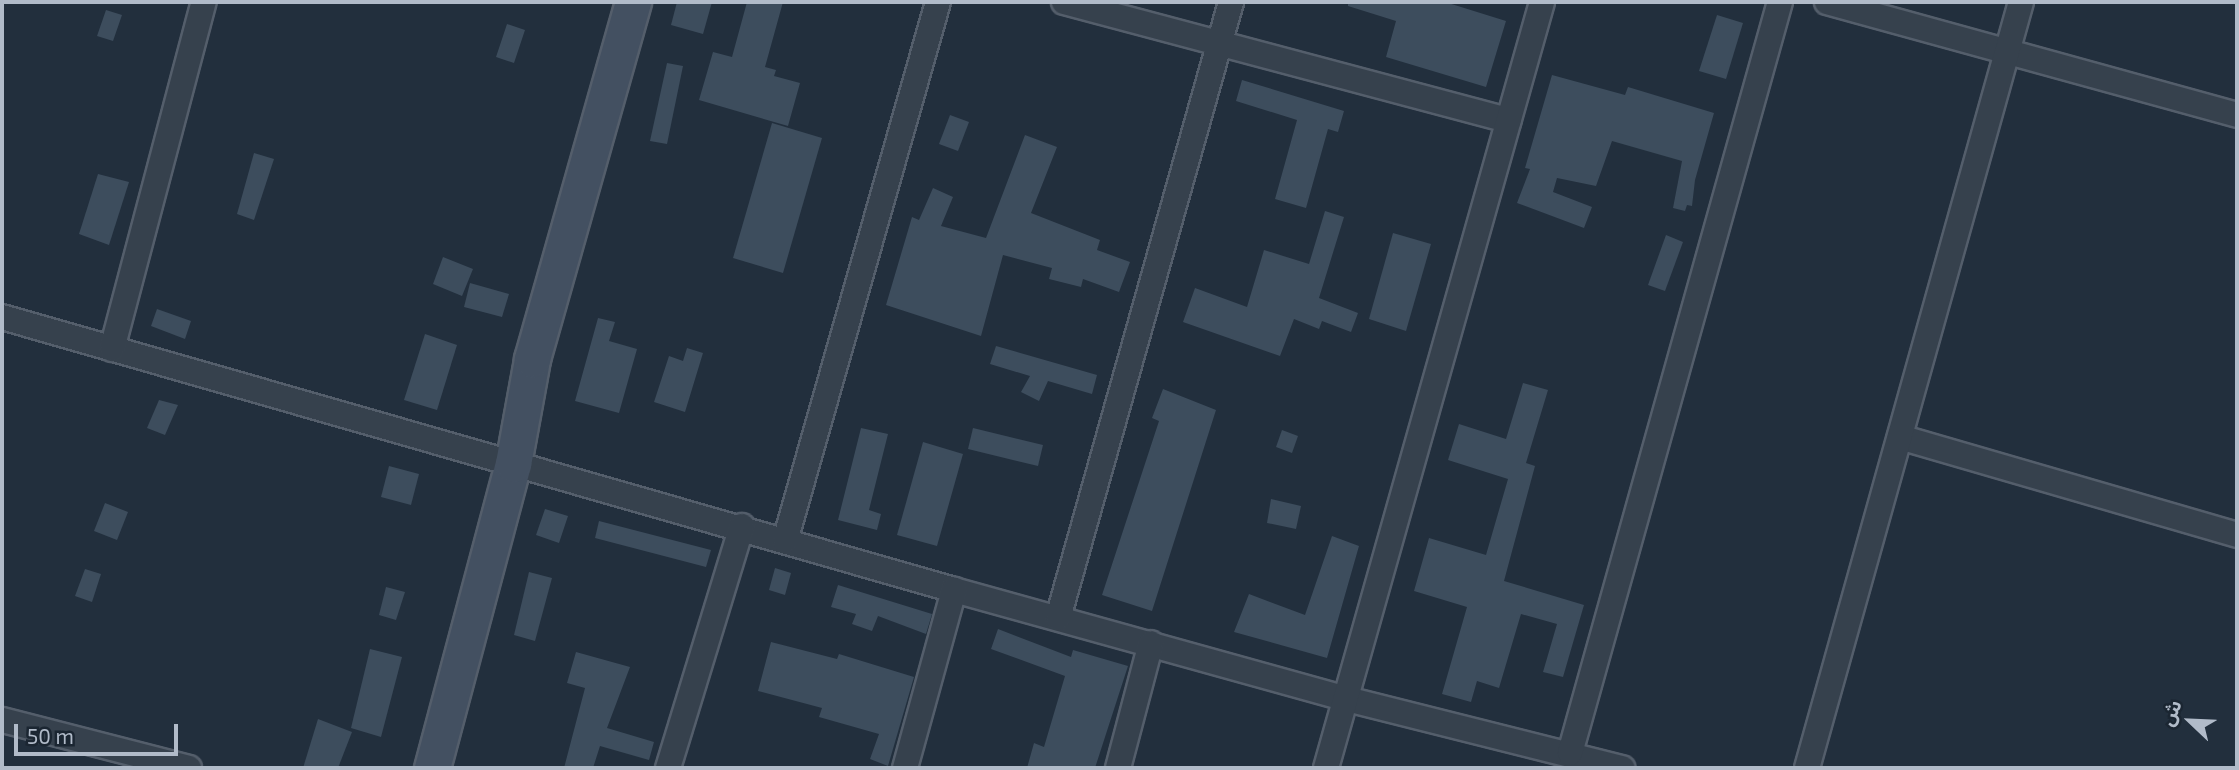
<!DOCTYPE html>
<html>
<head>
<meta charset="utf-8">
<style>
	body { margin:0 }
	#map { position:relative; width:2239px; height:770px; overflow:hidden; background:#222f3d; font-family:"Exo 2","Noto Sans Arabic",sans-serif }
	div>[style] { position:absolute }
	.building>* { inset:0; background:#3d4d5d }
	.roads { filter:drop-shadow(2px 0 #545e6b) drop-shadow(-2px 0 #545e6b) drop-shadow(0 2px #545e6b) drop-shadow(0 -2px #545e6b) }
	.street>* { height:24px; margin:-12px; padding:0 12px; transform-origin:12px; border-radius:12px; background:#36414d }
	.secondary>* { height:35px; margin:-17.5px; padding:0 17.5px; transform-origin:17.5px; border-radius:17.5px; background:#435061 }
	span { translate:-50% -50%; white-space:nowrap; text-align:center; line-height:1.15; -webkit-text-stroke:5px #1b2632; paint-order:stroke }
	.frame { position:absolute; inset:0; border:4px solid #b1bbc9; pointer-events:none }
	.north { position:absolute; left:2155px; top:686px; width:70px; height:70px; -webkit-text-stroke:5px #1b2632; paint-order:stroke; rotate:293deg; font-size:19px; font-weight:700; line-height:28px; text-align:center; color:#b1bbc9 }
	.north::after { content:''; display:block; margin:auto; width:24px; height:32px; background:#b1bbc9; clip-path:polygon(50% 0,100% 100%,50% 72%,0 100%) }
	.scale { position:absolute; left:14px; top:724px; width:164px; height:32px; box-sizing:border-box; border:4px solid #b1bbc9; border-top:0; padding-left:9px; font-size:21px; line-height:24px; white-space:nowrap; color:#b1bbc9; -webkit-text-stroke:5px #1b2632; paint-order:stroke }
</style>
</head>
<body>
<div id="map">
	<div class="building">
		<div style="clip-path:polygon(677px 2px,712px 2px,703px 34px,671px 25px)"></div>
		<div style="clip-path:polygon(747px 2px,783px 2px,765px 67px,776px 70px,774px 76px,800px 83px,788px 126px,699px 100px,713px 52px,732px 57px)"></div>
		<div style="clip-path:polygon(1348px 2px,1445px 2px,1506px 21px,1486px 87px,1386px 57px,1396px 21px,1348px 6px)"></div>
		<div style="clip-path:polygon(106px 10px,122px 15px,113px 41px,97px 36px)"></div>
		<div style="clip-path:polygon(1717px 15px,1743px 23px,1726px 79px,1699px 71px)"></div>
		<div style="clip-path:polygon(507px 24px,525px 30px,514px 63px,496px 57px)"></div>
		<div style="clip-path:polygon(667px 63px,683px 66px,667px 144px,650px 141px)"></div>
		<div style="clip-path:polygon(1552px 75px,1625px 95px,1628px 87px,1714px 113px,1695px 180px,1692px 206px,1687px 205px,1685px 211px,1673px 208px,1682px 161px,1612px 141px,1596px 186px,1557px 178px,1553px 192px,1592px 207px,1584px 228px,1517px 203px,1530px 169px,1525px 168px)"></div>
		<div style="clip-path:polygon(1242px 80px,1344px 111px,1338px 132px,1328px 129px,1306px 208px,1275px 199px,1297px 120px,1236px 101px)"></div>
		<div style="clip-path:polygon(950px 115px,969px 122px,958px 151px,939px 144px)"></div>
		<div style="clip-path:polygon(772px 123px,822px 138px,783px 273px,733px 258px)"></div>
		<div style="clip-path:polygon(1025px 135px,1057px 147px,1031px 213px,1100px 240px,1097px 250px,1130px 262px,1119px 292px,1083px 279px,1081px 287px,1049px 279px,1052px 268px,1003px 255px,981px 336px,886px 305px,912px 217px,919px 220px,933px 188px,953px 197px,941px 226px,986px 238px)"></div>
		<div style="clip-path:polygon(254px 153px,274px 159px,254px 220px,237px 214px)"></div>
		<div style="clip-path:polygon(98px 174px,129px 182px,109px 245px,79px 234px)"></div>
		<div style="clip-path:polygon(1325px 211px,1344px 217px,1319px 298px,1358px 313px,1351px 332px,1322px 321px,1319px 329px,1294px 319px,1280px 356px,1183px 322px,1195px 288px,1247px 307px,1264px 250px,1309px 264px)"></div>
		<div style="clip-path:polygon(1393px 233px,1431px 244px,1406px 331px,1369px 319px)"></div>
		<div style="clip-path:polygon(1666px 235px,1683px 242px,1665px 291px,1648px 285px)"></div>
		<div style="clip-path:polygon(443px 257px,473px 269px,462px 296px,433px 284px)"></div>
		<div style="clip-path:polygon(470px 283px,509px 294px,502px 317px,464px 307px)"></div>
		<div style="clip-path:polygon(157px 309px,191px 321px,185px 339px,151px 326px)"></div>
		<div style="clip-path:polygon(598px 318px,615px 322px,609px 341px,637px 349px,619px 413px,575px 401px)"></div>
		<div style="clip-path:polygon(425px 334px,457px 345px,437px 410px,404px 400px)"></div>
		<div style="clip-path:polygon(996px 346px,1097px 375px,1092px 394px,1048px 381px,1039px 401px,1021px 392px,1030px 376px,990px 364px)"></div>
		<div style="clip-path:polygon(687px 348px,703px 353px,685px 412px,654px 402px,669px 356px,683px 361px)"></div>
		<div style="clip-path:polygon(1523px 383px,1548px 390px,1526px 463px,1535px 466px,1504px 581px,1584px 605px,1563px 677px,1543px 672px,1557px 624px,1521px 614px,1499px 688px,1477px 681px,1471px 702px,1442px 694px,1467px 607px,1414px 591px,1429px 538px,1486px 555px,1508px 479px,1448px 460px,1459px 424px,1506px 439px)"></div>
		<div style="clip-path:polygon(1163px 389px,1216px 410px,1152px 611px,1102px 595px,1159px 421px,1152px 418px)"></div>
		<div style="clip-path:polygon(159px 400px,178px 405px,165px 435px,147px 428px)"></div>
		<div style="clip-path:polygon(861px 428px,888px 434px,869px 510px,881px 514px,877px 530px,838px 520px)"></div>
		<div style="clip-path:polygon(973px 428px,1043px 445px,1038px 466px,968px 449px)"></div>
		<div style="clip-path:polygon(1282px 430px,1298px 436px,1292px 453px,1276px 447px)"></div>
		<div style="clip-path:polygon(923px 442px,963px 454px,937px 546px,897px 535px)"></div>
		<div style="clip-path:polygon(389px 466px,419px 474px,411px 505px,381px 497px)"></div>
		<div style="clip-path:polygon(1271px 499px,1301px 506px,1296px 529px,1267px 523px)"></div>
		<div style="clip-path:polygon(105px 503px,128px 512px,117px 540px,94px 531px)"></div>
		<div style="clip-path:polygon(545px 509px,568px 516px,559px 543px,536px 535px)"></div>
		<div style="clip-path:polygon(599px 521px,711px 550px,706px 567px,595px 538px)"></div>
		<div style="clip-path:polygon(1332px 536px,1359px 546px,1327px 658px,1234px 632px,1249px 594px,1305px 615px)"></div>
		<div style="clip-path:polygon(775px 568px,791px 573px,785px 595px,769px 590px)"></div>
		<div style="clip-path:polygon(85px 569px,101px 574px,92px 602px,75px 596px)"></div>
		<div style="clip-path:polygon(529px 572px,552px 578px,535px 641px,514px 635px)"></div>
		<div style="clip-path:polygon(838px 585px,932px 614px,926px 634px,878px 616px,872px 631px,852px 624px,856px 614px,831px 607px)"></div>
		<div style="clip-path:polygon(386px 587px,405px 592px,396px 620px,379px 615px)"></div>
		<div style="clip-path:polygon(998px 629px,1071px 657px,1073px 650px,1128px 666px,1095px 768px,1027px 768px,1034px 743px,1044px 747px,1065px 676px,991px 649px)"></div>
		<div style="clip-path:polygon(771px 642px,837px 659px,839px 654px,914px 677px,888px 766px,870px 759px,879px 734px,819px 717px,822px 708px,758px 691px)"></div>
		<div style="clip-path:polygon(370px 649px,402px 657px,381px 737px,351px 728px)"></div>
		<div style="clip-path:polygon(576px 652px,630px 667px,607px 728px,654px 742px,649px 760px,600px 746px,593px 768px,564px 768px,585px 688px,567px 683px)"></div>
		<div style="clip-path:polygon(318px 719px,352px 732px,338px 768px,303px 768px)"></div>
	</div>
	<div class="roads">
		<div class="street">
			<div style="left:1064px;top:2px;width:460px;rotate:14.9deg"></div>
			<div style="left:1827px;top:2px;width:425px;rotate:15.4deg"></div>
			<div style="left:2px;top:317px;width:990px;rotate:16deg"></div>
			<div style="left:954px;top:590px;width:408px;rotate:15.5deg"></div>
			<div style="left:1347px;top:699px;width:284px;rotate:14.1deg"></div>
			<div style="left:112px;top:349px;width:359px;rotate:-75.2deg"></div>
			<div style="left:1900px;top:437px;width:351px;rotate:16.2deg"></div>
			<div style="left:785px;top:541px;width:560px;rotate:-74.15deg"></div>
			<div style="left:1058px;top:618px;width:640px;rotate:-74.31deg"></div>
			<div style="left:2px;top:720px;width:193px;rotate:14.4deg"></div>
			<div style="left:1570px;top:753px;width:780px;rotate:-74.38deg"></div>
			<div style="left:668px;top:768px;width:253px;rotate:-73deg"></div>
			<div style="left:905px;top:768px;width:185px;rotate:-74.6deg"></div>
			<div style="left:1118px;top:768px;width:129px;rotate:-75.2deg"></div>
			<div style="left:1326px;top:768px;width:796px;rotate:-74.25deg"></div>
			<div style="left:1807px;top:768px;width:795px;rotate:-74.39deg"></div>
		</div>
		<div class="secondary">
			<div style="left:432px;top:768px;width:315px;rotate:-75.1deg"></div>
			<div style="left:513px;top:464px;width:107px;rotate:-79.7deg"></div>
			<div style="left:532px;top:359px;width:371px;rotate:-74.2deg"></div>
		</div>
	</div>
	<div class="frame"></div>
	<div class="north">ش</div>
	<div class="scale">50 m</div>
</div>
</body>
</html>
